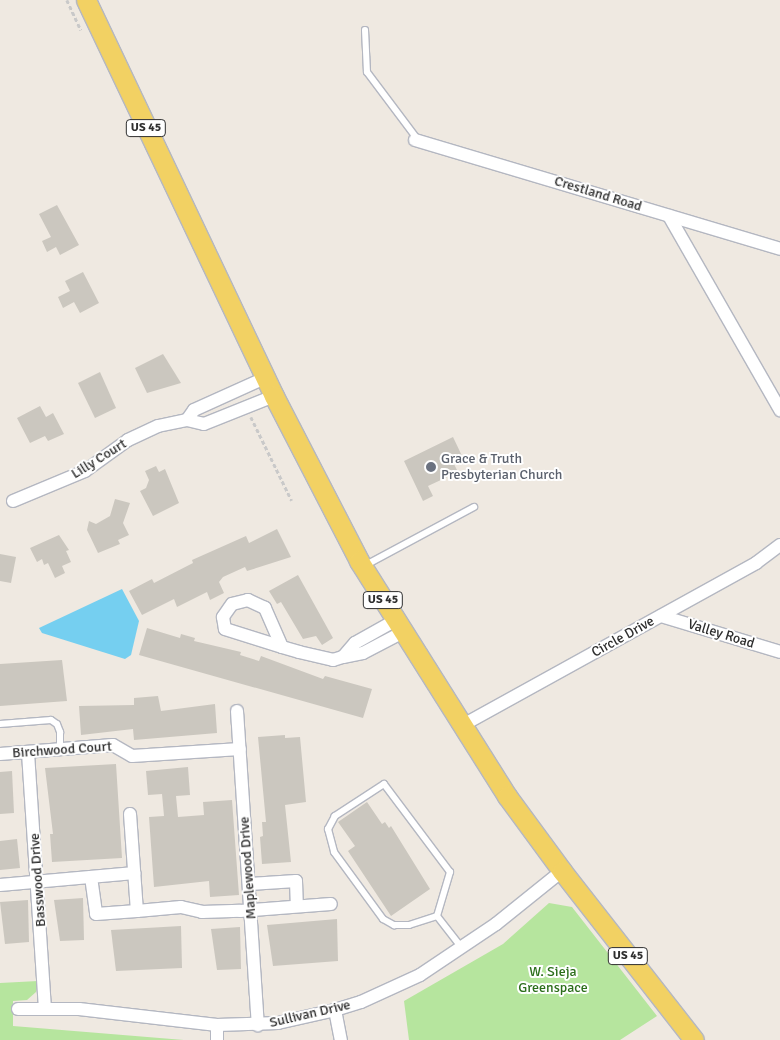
<!DOCTYPE html>
<html>
<head>
<meta charset="utf-8">
<style>
	body { margin:0 }
	#map { position:relative; width:780px; height:1040px; overflow:hidden; background:#efe9e1; font-family:Signika,sans-serif }
	div>[style] { position:absolute }
	.green>* { inset:0; background:#b6e59e }
	.water>* { inset:0; background:#75cff0 }
	.building>* { inset:0; background:#cbc7bf }
	.path>* { height:2.5px; margin-top:-1.25px; transform-origin:0; background:repeating-linear-gradient(90deg,#c9c9c9 0 4px,transparent 0 6.5px) }
	.roads { filter:drop-shadow(1px 0 #b4b7c1) drop-shadow(-1px 0 #b4b7c1) drop-shadow(0 1px #b4b7c1) drop-shadow(0 -1px #b4b7c1) }
	.lane>* { height:6px; margin:-3px; padding:0 3px; transform-origin:3px; border-radius:3px; background:#fff }
	.street>* { height:12px; margin:-6px; padding:0 6px; transform-origin:6px; border-radius:6px; background:#fff }
	.primary>* { height:19px; margin:-9.5px; padding:0 9.5px; transform-origin:9.5px; border-radius:9.5px; background:#f2d163 }
	.dots>* { width:14px; height:14px; translate:-50% -50%; box-sizing:border-box; border:2px solid #fff; border-radius:50% }
	span { translate:-50% -50%; white-space:nowrap; text-align:center; line-height:1.15; -webkit-text-stroke:4px #fff; paint-order:stroke }
	.shield-label span { padding:1px 4px; background:#fff; border:1px solid; border-radius:4px; -webkit-text-stroke-width:0 }
	.shield-label { font-size:12px; color:#2e2e2e; font-weight:700 }
	.street-label { font-size:14px; color:#2e2e2e }
	.worship-label { font-size:14px; color:#5b616d }
	.left { translate:0 -50%; text-align:left }
	.park-label { font-size:14px; color:#2c6e1b }
</style>
</head>
<body>
<div id="map">
	<div class="green">
		<div style="clip-path:polygon(549px 903px,572px 907px,657px 1016px,620px 1040px,409px 1040px,404px 1001px,503px 944px)"></div>
		<div style="clip-path:polygon(38px 981px,36px 992px,27px 1000px,13px 1001px,13px 1026px,184px 1040px,0 1040px,0 983px)"></div>
	</div>
	<div class="water">
		<div style="clip-path:polygon(122px 589px,139px 621px,131px 655px,125px 659px,42px 633px,39px 628px)"></div>
	</div>
	<div class="building">
		<div style="clip-path:polygon(57px 205px,79px 245px,60px 255px,56px 247px,47px 252px,42px 241px,51px 237px,39px 214px)"></div>
		<div style="clip-path:polygon(83px 272px,99px 303px,80px 313px,74px 302px,63px 308px,58px 297px,70px 291px,65px 281px)"></div>
		<div style="clip-path:polygon(163px 354px,181px 383px,147px 393px,135px 368px)"></div>
		<div style="clip-path:polygon(100px 372px,116px 408px,95px 418px,78px 383px)"></div>
		<div style="clip-path:polygon(40px 406px,46px 417px,53px 413px,64px 434px,48px 441px,45px 436px,30px 443px,17px 418px)"></div>
		<div style="clip-path:polygon(453px 437px,463px 458px,453px 462px,458px 472px,428px 486px,433px 496px,423px 501px,404px 461px)"></div>
		<div style="clip-path:polygon(156px 466px,159px 472px,165px 469px,179px 503px,153px 516px,140px 491px,146px 488px,149px 480px,145px 471px)"></div>
		<div style="clip-path:polygon(115px 499px,130px 503px,123px 523px,129px 535px,118px 540px,120px 544px,98px 553px,87px 530px,89px 521px,96px 524px,110px 516px)"></div>
		<div style="clip-path:polygon(277px 529px,291px 557px,247px 571px,245px 567px,223px 577px,219px 582px,224px 593px,210px 600px,207px 592px,177px 607px,174px 599px,142px 615px,129px 591px,152px 579px,154px 583px,193px 563px,192px 560px,246px 536px,249px 543px)"></div>
		<div style="clip-path:polygon(59px 535px,69px 550px,66px 551px,71px 562px,62px 566px,65px 573px,55px 578px,48px 563px,44px 565px,42px 559px,37px 562px,30px 548px)"></div>
		<div style="clip-path:polygon(0 554px,16px 557px,11px 583px,0 581px)"></div>
		<div style="clip-path:polygon(298px 575px,333px 638px,322px 645px,316px 636px,303px 639px,281px 602px,277px 604px,269px 591px)"></div>
		<div style="clip-path:polygon(147px 628px,180px 638px,181px 634px,195px 638px,194px 641px,241px 652px,240px 655px,259px 661px,261px 656px,323px 679px,325px 676px,372px 689px,363px 718px,139px 655px)"></div>
		<div style="clip-path:polygon(62px 660px,67px 701px,0 706px,0 664px)"></div>
		<div style="clip-path:polygon(158px 696px,161px 711px,215px 704px,217px 733px,134px 740px,133px 729px,81px 735px,79px 706px,134px 705px,134px 698px)"></div>
		<div style="clip-path:polygon(285px 735px,285px 738px,300px 737px,306px 802px,285px 805px,291px 862px,262px 864px,260px 837px,263px 836px,262px 822px,266px 822px,258px 737px)"></div>
		<div style="clip-path:polygon(116px 764px,122px 858px,52px 862px,50px 834px,53px 834px,45px 768px)"></div>
		<div style="clip-path:polygon(188px 767px,190px 795px,176px 796px,178px 817px,204px 815px,203px 802px,232px 800px,239px 895px,210px 897px,209px 881px,154px 887px,149px 817px,164px 816px,162px 794px,148px 795px,146px 771px)"></div>
		<div style="clip-path:polygon(12px 771px,14px 813px,0 814px,0 772px)"></div>
		<div style="clip-path:polygon(367px 802px,382px 824px,385px 822px,389px 828px,391px 826px,430px 889px,391px 916px,348px 851px,355px 846px,338px 822px)"></div>
		<div style="clip-path:polygon(17px 839px,20px 868px,0 870px,0 841px)"></div>
		<div style="clip-path:polygon(83px 898px,84px 940px,60px 941px,54px 900px)"></div>
		<div style="clip-path:polygon(28px 900px,29px 942px,5px 944px,0 902px)"></div>
		<div style="clip-path:polygon(337px 919px,338px 961px,273px 966px,267px 925px)"></div>
		<div style="clip-path:polygon(181px 926px,182px 968px,116px 971px,111px 930px)"></div>
		<div style="clip-path:polygon(240px 927px,241px 969px,217px 970px,211px 929px)"></div>
	</div>
	<div class="path">
		<div style="left:67px;top:0;width:33px;rotate:65deg"></div>
		<div style="left:251px;top:417px;width:93px;rotate:64deg"></div>
	</div>
	<div class="roads">
		<div class="lane">
			<div style="left:365px;top:30px;width:42px;rotate:87.3deg"></div>
			<div style="left:367px;top:72px;width:85px;rotate:53.1deg"></div>
			<div style="left:364px;top:566px;width:125px;rotate:-28.2deg"></div>
			<div style="left:0;top:724px;width:51px;rotate:-4.5deg"></div>
			<div style="left:51px;top:720px;width:7px;rotate:34deg"></div>
			<div style="left:57px;top:724px;width:9px;rotate:69deg"></div>
			<div style="left:60px;top:732px;width:16px;rotate:90deg"></div>
			<div style="left:437px;top:916px;width:46px;rotate:-73.5deg"></div>
			<div style="left:450px;top:872px;width:110px;rotate:-126.9deg"></div>
			<div style="left:384px;top:784px;width:59px;rotate:146.9deg"></div>
			<div style="left:335px;top:816px;width:15px;rotate:118deg"></div>
			<div style="left:328px;top:829px;width:24px;rotate:75deg"></div>
			<div style="left:334px;top:852px;width:83px;rotate:53.8deg"></div>
			<div style="left:383px;top:919px;width:13px;rotate:29deg"></div>
			<div style="left:394px;top:925px;width:15px"></div>
			<div style="left:409px;top:925px;width:29px;rotate:-18deg"></div>
			<div style="left:437px;top:916px;width:41px;rotate:52deg"></div>
		</div>
		<div class="street">
			<div style="left:415px;top:140px;width:381px;rotate:16.6deg"></div>
			<div style="left:669px;top:216px;width:224px;rotate:60.2deg"></div>
			<div style="left:187px;top:420px;width:12px;rotate:-55deg"></div>
			<div style="left:194px;top:410px;width:78px;rotate:-24.3deg"></div>
			<div style="left:13px;top:501px;width:78px;rotate:-22.6deg"></div>
			<div style="left:85px;top:471px;width:53px;rotate:-35.8deg"></div>
			<div style="left:128px;top:440px;width:33px;rotate:-25deg"></div>
			<div style="left:158px;top:426px;width:30px;rotate:-12deg"></div>
			<div style="left:187px;top:420px;width:17px;rotate:13deg"></div>
			<div style="left:204px;top:424px;width:75px;rotate:-21.8deg"></div>
			<div style="left:661px;top:616px;width:124px;rotate:16.8deg"></div>
			<div style="left:396px;top:620px;width:47px;rotate:150.7deg"></div>
			<div style="left:355px;top:643px;width:18px;rotate:131deg"></div>
			<div style="left:343px;top:657px;width:20px;rotate:-11deg"></div>
			<div style="left:363px;top:653px;width:45px;rotate:-27.7deg"></div>
			<div style="left:282px;top:647px;width:43px;rotate:-113.6deg"></div>
			<div style="left:265px;top:608px;width:19px;rotate:-155deg"></div>
			<div style="left:248px;top:600px;width:16px;rotate:166deg"></div>
			<div style="left:232px;top:604px;width:16px;rotate:125deg"></div>
			<div style="left:223px;top:617px;width:12px;rotate:81deg"></div>
			<div style="left:225px;top:629px;width:60px;rotate:17.5deg"></div>
			<div style="left:282px;top:647px;width:18px;rotate:16deg"></div>
			<div style="left:299px;top:652px;width:35px;rotate:13deg"></div>
			<div style="left:333px;top:660px;width:10px;rotate:-17deg"></div>
			<div style="left:237px;top:711px;width:315px;rotate:86.2deg"></div>
			<div style="left:463px;top:725px;width:335px;rotate:-28.9deg"></div>
			<div style="left:756px;top:563px;width:30px;rotate:-37deg"></div>
			<div style="left:28px;top:753px;width:256px;rotate:86.2deg"></div>
			<div style="left:0;top:754px;width:113px;rotate:-4.6deg"></div>
			<div style="left:113px;top:745px;width:22px;rotate:30deg"></div>
			<div style="left:132px;top:756px;width:108px;rotate:-3.7deg"></div>
			<div style="left:130px;top:814px;width:97px;rotate:85.9deg"></div>
			<div style="left:137px;top:911px;width:44px;rotate:-5.2deg"></div>
			<div style="left:181px;top:907px;width:22px;rotate:13deg"></div>
			<div style="left:202px;top:912px;width:38px;rotate:-2deg"></div>
			<div style="left:240px;top:911px;width:91px;rotate:-4.4deg"></div>
			<div style="left:91px;top:877px;width:37px;rotate:82deg"></div>
			<div style="left:96px;top:914px;width:41px;rotate:-4.2deg"></div>
			<div style="left:250px;top:884px;width:46px;rotate:-3.7deg"></div>
			<div style="left:296px;top:881px;width:25px;rotate:88deg"></div>
			<div style="left:0;top:885px;width:135px;rotate:-5.1deg"></div>
			<div style="left:18px;top:1009px;width:61px"></div>
			<div style="left:79px;top:1009px;width:139px;rotate:6.6deg"></div>
			<div style="left:217px;top:1025px;width:61px;rotate:-1.9deg"></div>
			<div style="left:278px;top:1023px;width:58px;rotate:-12.8deg"></div>
			<div style="left:335px;top:1010px;width:27px;rotate:-17deg"></div>
			<div style="left:361px;top:1002px;width:65px;rotate:-24.6deg"></div>
			<div style="left:420px;top:975px;width:92px;rotate:-33.9deg"></div>
			<div style="left:496px;top:924px;width:85px;rotate:-38.8deg"></div>
			<div style="left:335px;top:1010px;width:31px;rotate:79deg"></div>
			<div style="left:217px;top:1040px;width:15px;rotate:-90deg"></div>
		</div>
		<div class="primary">
			<div style="left:86px;top:0;width:438px;rotate:64.6deg"></div>
			<div style="left:274px;top:396px;width:186px;rotate:62.7deg"></div>
			<div style="left:359px;top:561px;width:278px;rotate:57.8deg"></div>
			<div style="left:507px;top:796px;width:93px;rotate:53.7deg"></div>
			<div style="left:562px;top:871px;width:214px;rotate:52deg"></div>
		</div>
	</div>
	<div class="dots">
		<div style="left:431px;top:467px;background:#6b7280"></div>
	</div>
	<div class="shield-label">
		<span style="left:146px;top:128px">US 45</span>
		<span style="left:383px;top:600px">US 45</span>
		<span style="left:628px;top:956px">US 45</span>
	</div>
	<div class="street-label">
		<span style="left:598px;top:194px;rotate:17deg">Crestland Road</span>
		<span style="left:99px;top:459px;rotate:-32deg">Lilly Court</span>
		<span style="left:721px;top:634px;rotate:17deg">Valley Road</span>
		<span style="left:623px;top:637px;rotate:-29deg">Circle Drive</span>
		<span style="left:62px;top:750px;rotate:-4deg">Birchwood Court</span>
		<span style="left:248px;top:868px;rotate:-94deg">Maplewood Drive</span>
		<span style="left:38px;top:880px;rotate:-94deg">Basswood Drive</span>
		<span style="left:310px;top:1014px;rotate:-13deg">Sullivan Drive</span>
	</div>
	<div class="worship-label">
		<span class="left" style="left:441px;top:467px">Grace &amp; Truth<br>Presbyterian Church</span>
	</div>
	<div class="park-label">
		<span style="left:553px;top:980px">W. Sieja<br>Greenspace</span>
	</div>
</div>
</body>
</html>
